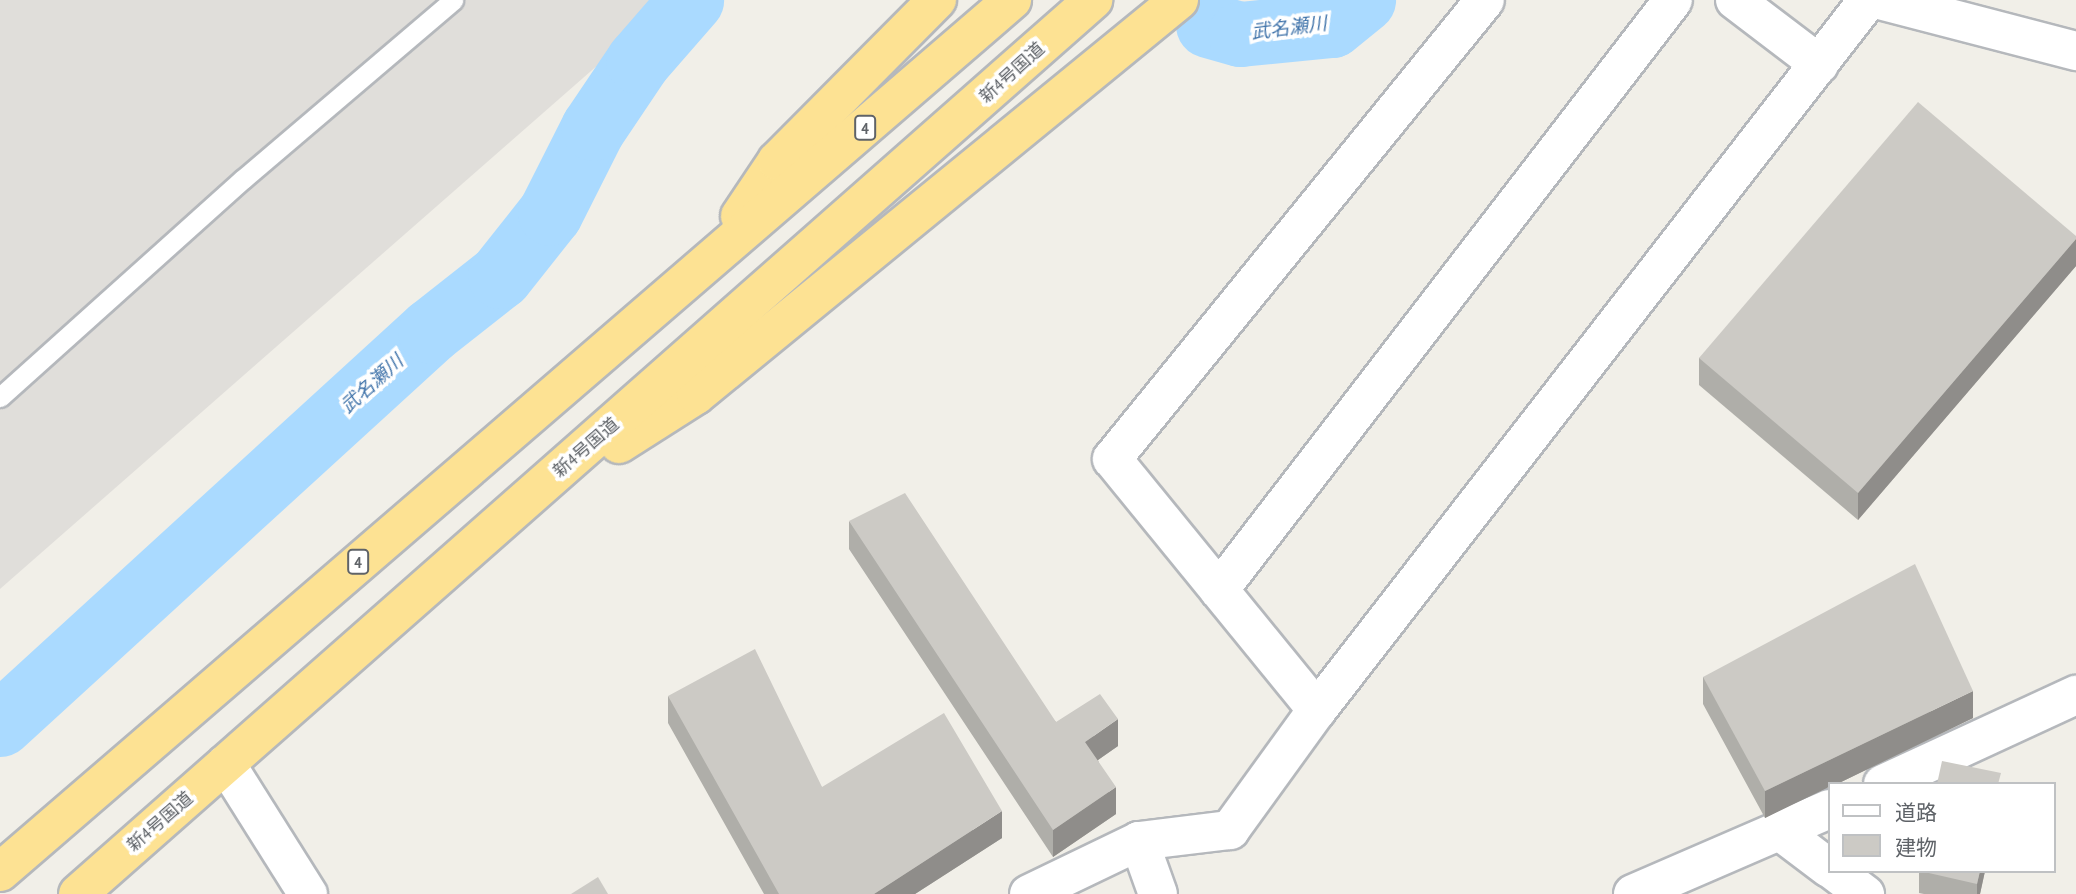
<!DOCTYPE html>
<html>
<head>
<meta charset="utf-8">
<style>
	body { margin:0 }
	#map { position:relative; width:2076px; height:894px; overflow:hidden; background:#f1efe8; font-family:"PT Sans Narrow","Noto Sans JP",sans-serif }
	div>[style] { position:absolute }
	.industrial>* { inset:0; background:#e0deda }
	.river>* { height:65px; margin:-32.5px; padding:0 32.5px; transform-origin:32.5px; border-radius:32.5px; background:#aadaff }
	.roads { filter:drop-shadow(2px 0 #b5b8bc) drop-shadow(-2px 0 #b5b8bc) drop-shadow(0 2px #b5b8bc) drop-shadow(0 -2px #b5b8bc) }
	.lane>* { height:19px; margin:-9.5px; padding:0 9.5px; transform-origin:9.5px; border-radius:9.5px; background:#fff }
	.street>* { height:38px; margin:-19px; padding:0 19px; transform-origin:19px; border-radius:19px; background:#fff }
	.highway>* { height:38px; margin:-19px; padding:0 19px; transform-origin:19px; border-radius:19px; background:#fde293 }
	.wall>* { inset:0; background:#afaea9 }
	.shaded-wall>* { inset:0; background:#8f8d8a }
	.building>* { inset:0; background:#cccac5 }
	span { translate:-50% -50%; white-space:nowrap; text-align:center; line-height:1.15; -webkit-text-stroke:7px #fff; paint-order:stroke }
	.shield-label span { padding:2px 5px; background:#fff; border:2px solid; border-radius:5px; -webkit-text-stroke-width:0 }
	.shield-label { font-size:16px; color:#5f6368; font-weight:700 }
	.street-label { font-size:18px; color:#5f6368 }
	.water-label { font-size:19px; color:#4174aa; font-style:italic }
	.legend { position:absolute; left:1828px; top:782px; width:228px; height:91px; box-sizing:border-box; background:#fff; border:2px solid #bfc1c3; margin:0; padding:9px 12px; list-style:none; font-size:21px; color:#5f6368 }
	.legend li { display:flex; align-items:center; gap:14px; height:35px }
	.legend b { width:35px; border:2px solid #bfc1c3 }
</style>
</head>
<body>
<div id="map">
	<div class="industrial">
		<div style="clip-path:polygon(0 0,672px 0,0 589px)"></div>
	</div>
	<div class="river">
		<div style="left:1208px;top:25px;width:33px;rotate:16deg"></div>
		<div style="left:1240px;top:34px;width:92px;rotate:-5.6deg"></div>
		<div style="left:1332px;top:25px;width:40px;rotate:-39deg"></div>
		<div style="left:0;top:724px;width:583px;rotate:-42.43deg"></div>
		<div style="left:430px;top:331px;width:89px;rotate:-38.2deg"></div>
		<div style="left:500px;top:276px;width:80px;rotate:-51.6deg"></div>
		<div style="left:550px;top:213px;width:95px;rotate:-63.2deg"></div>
		<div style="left:593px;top:128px;width:81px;rotate:-56.1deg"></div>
		<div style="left:638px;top:61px;width:81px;rotate:-49deg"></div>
	</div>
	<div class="roads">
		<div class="lane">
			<div style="left:0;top:397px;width:326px;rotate:-41.9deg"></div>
			<div style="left:243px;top:179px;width:276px;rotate:-40.4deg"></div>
		</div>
		<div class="street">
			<div style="left:1735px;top:0;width:106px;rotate:37.3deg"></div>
			<div style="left:1880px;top:0;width:203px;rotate:14.6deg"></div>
			<div style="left:1219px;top:590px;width:744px;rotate:-52.42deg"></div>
			<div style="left:1317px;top:710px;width:324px;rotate:-129.2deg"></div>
			<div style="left:1112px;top:459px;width:591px;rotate:-50.9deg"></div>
			<div style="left:226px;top:764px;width:154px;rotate:57.8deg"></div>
			<div style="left:1883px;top:784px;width:213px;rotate:-24.8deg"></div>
			<div style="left:1780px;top:831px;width:61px;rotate:37.1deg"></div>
			<div style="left:1139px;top:841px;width:56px;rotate:70.3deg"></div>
			<div style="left:1834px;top:871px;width:39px;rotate:37deg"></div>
			<div style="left:1029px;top:894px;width:122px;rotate:-25.7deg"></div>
			<div style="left:1139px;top:841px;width:92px;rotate:-6.9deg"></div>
			<div style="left:1230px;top:830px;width:148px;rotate:-54.1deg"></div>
			<div style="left:1317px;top:710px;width:899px;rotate:-52.19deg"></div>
			<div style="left:1633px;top:894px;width:214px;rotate:-23.4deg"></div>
		</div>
		<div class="highway">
			<div style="left:740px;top:216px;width:66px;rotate:-56.1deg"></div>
			<div style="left:777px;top:161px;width:227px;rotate:-45.2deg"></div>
			<div style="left:619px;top:444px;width:91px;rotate:-32.5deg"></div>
			<div style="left:696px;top:395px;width:624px;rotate:-39.28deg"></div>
			<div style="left:0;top:872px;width:1336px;rotate:-40.75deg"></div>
			<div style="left:78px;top:894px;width:1353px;rotate:-41.37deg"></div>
		</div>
	</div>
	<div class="wall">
		<div style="clip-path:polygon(2076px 236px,2076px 266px,1858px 520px,1699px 385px,1699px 358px)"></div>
		<div style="clip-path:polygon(849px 521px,1056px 722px,1118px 746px,1098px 760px,1116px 814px,1053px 857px,849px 549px)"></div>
		<div style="clip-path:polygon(1703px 677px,1973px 718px,1837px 784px,1829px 784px,1765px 818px,1703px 704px)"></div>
		<div style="clip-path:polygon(668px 696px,822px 787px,1002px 838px,915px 894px,764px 894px,668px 723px)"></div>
		<div style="clip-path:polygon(1919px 871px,1985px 871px,1980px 894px,1924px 894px,1919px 893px)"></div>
	</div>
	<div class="shaded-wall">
		<div style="clip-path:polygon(2076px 239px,2076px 266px,1858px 520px,1858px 493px)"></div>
		<div style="clip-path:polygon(1973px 691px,1973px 718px,1837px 784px,1829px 784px,1829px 787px,1765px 818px,1765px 791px)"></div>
		<div style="clip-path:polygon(1118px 719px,1118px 746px,1085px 769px,1085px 742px)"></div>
		<div style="clip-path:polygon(1116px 787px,1116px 814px,1053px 857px,1053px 830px)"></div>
		<div style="clip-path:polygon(1002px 811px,1002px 838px,915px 894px,874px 894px)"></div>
		<div style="clip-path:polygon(1980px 871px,1985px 871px,1980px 894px,1977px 894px,1977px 884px)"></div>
	</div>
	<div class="building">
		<div style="clip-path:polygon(1918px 102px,2076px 236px,2076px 239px,1858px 493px,1699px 358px)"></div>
		<div style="clip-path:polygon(905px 493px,1056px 722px,1100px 694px,1118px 719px,1085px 742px,1116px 787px,1053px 830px,849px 521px)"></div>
		<div style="clip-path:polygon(1915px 564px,1973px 691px,1765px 791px,1703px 677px)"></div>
		<div style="clip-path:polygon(755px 649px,822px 787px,944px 713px,1002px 811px,874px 894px,779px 894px,668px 696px)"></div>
		<div style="clip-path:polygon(1942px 761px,2001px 773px,1998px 784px,1937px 784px)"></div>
		<div style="clip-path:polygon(1920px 871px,1980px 871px,1977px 884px)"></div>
		<div style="clip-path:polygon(598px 877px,608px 894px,571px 894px)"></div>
	</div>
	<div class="shield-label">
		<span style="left:865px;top:128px">4</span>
		<span style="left:358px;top:562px">4</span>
	</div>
	<div class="street-label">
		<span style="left:1012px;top:73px;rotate:-42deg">新4号国道</span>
		<span style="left:586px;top:448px;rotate:-41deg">新4号国道</span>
		<span style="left:160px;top:822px;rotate:-41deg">新4号国道</span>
	</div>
	<div class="water-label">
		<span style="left:1289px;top:28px;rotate:-7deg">武名瀬川</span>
		<span style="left:372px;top:384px;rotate:-42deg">武名瀬川</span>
	</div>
	<ul class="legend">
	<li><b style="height:9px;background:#fff"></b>道路</li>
	<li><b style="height:19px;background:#cccac5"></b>建物</li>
	</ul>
</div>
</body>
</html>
